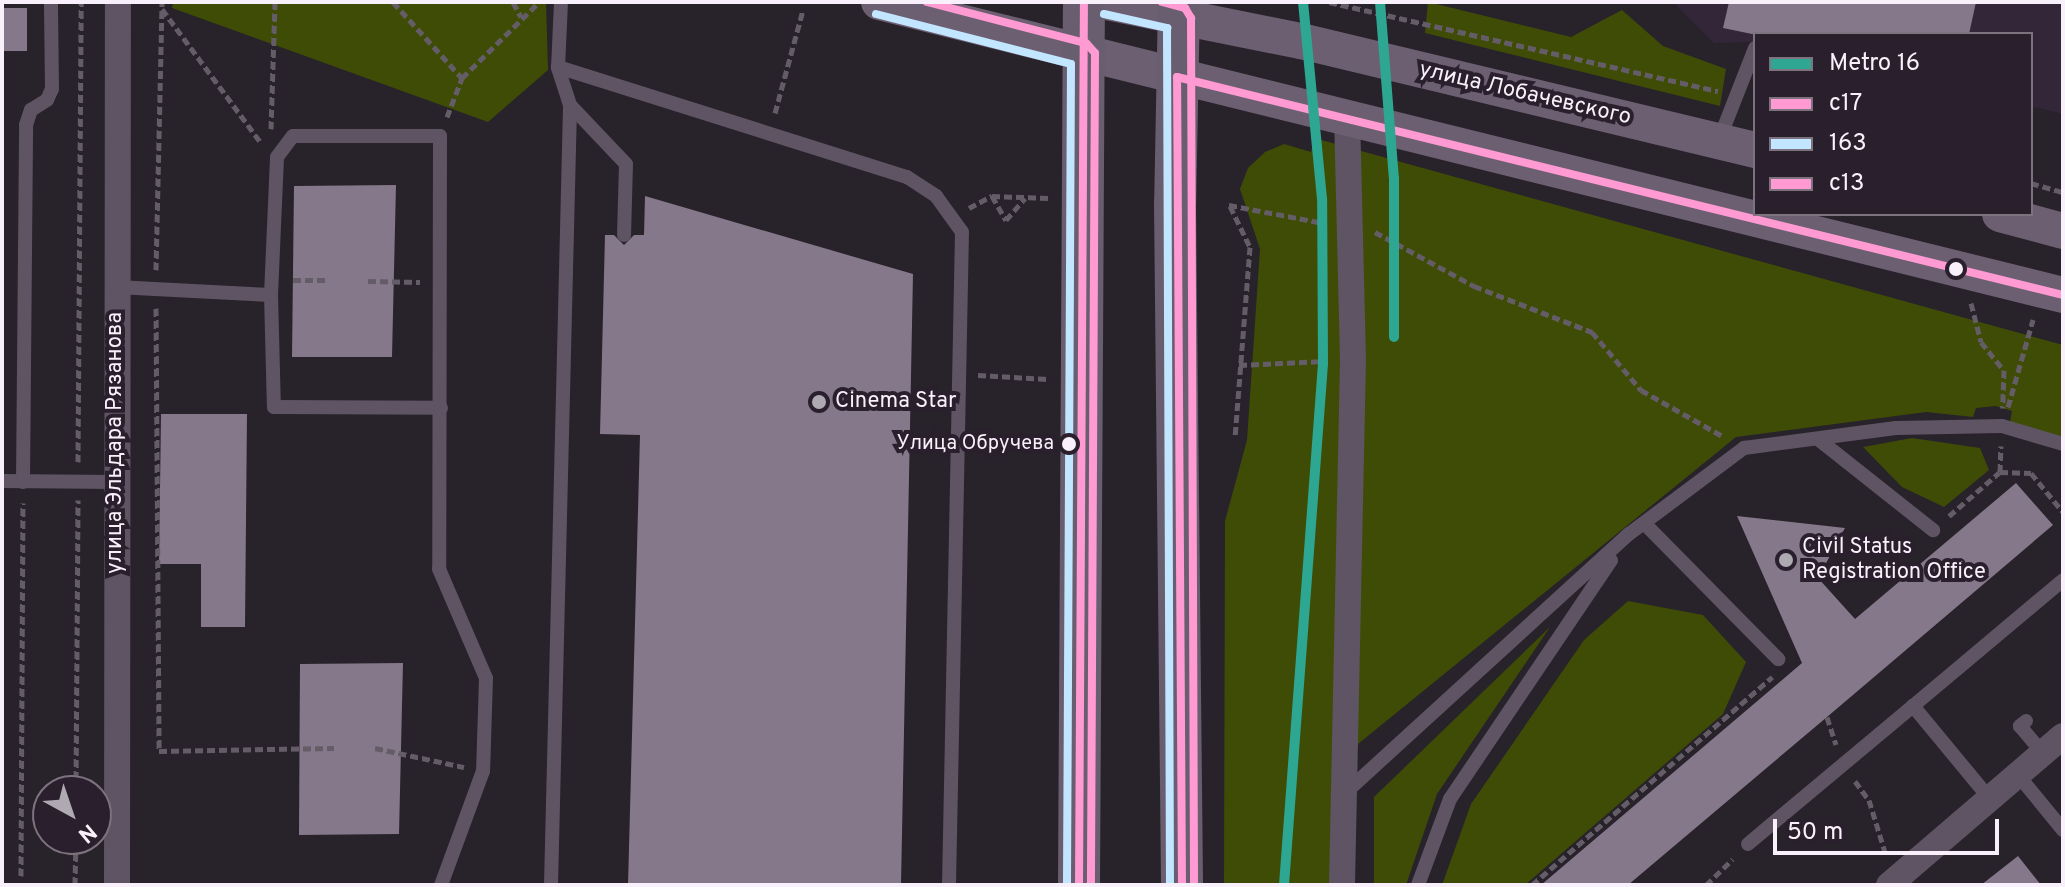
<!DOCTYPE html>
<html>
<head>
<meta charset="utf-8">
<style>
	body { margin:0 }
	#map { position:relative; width:2065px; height:887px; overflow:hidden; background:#28222a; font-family:Overpass,sans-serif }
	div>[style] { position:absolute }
	.built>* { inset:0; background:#332638 }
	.green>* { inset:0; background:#3f4c06 }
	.building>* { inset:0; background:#85788a }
	.path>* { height:5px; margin-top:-2.5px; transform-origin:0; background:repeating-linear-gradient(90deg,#645c66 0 8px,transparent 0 12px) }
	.lane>* { height:14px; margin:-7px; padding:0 7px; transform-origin:7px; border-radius:7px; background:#5e5463 }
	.street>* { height:26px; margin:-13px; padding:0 13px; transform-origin:13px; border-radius:13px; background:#5e5463 }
	.secondary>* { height:36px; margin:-18px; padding:0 18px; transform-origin:18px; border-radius:18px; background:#6c5f71 }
	.primary>* { height:42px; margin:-21px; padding:0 21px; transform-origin:21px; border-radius:21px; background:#695d70 }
	.bus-1>* { height:8px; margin:-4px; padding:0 4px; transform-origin:4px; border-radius:4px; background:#ff9ad2 }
	.bus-2>* { height:8px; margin:-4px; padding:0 4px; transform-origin:4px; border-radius:4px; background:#c2e6ff }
	.bus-3>* { height:8px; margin:-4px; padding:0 4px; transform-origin:4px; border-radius:4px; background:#ff9ad2 }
	.metro-1>* { height:10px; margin:-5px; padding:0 5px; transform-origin:5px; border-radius:5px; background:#2da792 }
	.dots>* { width:22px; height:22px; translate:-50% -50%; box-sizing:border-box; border:4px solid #291f2d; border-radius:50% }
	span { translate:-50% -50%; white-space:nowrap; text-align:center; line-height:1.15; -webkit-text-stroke:8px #291f2d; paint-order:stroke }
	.bus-label { font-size:20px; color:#f8f1fb }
	.right { translate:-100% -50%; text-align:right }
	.street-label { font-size:22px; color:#f8f1fb }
	.poi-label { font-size:22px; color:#f8f1fb }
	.left { translate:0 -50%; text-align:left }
	.frame { position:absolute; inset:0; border:4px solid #f8f1fb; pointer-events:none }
	.legend { position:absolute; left:1753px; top:32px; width:280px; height:184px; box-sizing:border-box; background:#291f2d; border:2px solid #7c737f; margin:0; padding:10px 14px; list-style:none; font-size:24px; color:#f8f1fb }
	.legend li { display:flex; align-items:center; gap:16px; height:40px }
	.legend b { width:40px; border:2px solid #7c737f }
	.north { position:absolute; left:32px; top:775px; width:80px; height:80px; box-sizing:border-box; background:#291f2d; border:2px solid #7c737f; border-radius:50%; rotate:140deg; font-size:22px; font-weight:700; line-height:32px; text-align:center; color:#f8f1fb }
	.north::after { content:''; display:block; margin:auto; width:28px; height:36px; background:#afa9b2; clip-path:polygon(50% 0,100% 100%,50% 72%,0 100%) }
	.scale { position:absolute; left:1773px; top:819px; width:226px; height:36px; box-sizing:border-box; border:4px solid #f8f1fb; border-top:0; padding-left:10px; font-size:24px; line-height:28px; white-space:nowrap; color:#f8f1fb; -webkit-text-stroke:6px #291f2d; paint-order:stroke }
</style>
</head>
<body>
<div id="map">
	<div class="built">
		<div style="clip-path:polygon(1673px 2px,2063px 2px,2063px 114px,2031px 106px,2031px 34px,1755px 34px,1755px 42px,1714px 43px)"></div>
	</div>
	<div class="green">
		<div style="clip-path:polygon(173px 2px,546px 2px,548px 70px,488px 122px,172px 8px)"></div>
		<div style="clip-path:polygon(1428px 2px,1571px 37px,1622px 10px,1663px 46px,1726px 69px,1720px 106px,1425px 33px)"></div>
		<div style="clip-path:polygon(1314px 138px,2063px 345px,2063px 439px,2010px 422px,2012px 411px,1996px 406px,1976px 408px,1973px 417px,1926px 412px,1736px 437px,1358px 744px,1333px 885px,1224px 885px,1225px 521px,1247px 440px,1260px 249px,1240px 189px,1248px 168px,1265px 152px,1284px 144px,1311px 152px)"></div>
		<div style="clip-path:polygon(1912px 438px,1980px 448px,1989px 470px,1944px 507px,1902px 487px,1863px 447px)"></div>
		<div style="clip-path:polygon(1628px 601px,1703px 615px,1746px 662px,1723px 714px,1525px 885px,1442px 885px,1471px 804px,1584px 640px)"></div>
		<div style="clip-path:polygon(1550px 627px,1437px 794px,1406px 885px,1374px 885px,1374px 797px)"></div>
	</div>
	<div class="building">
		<div style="clip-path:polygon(1729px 2px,1976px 2px,1969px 34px,1752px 34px,1723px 28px)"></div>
		<div style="clip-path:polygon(2px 8px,27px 8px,27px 51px,2px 51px)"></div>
		<div style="clip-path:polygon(396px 185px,392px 357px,292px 357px,294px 186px)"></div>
		<div style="clip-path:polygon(645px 196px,913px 274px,901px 885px,628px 885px,640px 435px,600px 434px,605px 235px,614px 235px,624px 245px,634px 235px,644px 235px)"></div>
		<div style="clip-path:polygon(161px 414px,247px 414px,245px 627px,201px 627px,201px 564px,159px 564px)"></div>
		<div style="clip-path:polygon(2016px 483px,2053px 525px,1827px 717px,1628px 885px,1541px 885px,1802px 663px,1737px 516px,1845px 528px,1818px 578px,1855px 619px)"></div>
		<div style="clip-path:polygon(403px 663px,399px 834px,299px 835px,300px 664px)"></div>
		<div style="clip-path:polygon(2018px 856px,2041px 885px,1981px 885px)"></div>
	</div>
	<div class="path">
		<div style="left:393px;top:2px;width:103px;rotate:47.8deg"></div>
		<div style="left:513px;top:2px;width:17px;rotate:62deg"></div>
		<div style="left:1329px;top:2px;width:399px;rotate:12.9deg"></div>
		<div style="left:162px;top:9px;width:167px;rotate:53.5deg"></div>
		<div style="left:775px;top:113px;width:107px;rotate:-74.8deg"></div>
		<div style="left:447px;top:117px;width:42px;rotate:-69deg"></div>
		<div style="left:462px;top:78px;width:108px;rotate:-44.6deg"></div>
		<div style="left:271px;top:129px;width:127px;rotate:-88.2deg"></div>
		<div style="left:2031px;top:183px;width:33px;rotate:16deg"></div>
		<div style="left:992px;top:196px;width:28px;rotate:60deg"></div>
		<div style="left:1006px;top:220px;width:29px;rotate:-49deg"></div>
		<div style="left:1229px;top:205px;width:96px;rotate:10.8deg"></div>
		<div style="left:1230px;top:206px;width:46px;rotate:64deg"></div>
		<div style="left:1250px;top:247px;width:191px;rotate:94.5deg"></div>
		<div style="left:969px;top:208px;width:26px;rotate:-28deg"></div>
		<div style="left:992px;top:196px;width:56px;rotate:2deg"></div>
		<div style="left:1375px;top:232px;width:113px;rotate:28.6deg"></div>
		<div style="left:1474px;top:286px;width:127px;rotate:21.3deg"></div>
		<div style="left:1592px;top:332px;width:76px;rotate:49.8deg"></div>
		<div style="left:1641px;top:390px;width:95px;rotate:29.5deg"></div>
		<div style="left:156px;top:270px;width:268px;rotate:-88.7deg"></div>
		<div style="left:293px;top:280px;width:35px"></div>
		<div style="left:368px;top:281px;width:52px;rotate:1.1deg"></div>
		<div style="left:1971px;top:303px;width:40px;rotate:75.6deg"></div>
		<div style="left:1981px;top:342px;width:36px;rotate:51deg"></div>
		<div style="left:2004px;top:370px;width:38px;rotate:92deg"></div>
		<div style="left:156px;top:308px;width:443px;rotate:89.6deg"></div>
		<div style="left:159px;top:751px;width:175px;rotate:-1deg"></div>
		<div style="left:1239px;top:365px;width:87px;rotate:-2.6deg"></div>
		<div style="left:978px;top:375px;width:70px;rotate:3.3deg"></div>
		<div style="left:2008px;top:407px;width:91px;rotate:-74deg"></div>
		<div style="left:78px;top:462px;width:460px;rotate:-89.6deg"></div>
		<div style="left:2000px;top:472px;width:31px;rotate:2deg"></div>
		<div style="left:2031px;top:473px;width:50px;rotate:50.6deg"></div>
		<div style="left:1949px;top:516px;width:67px;rotate:-40.8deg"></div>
		<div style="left:2000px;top:472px;width:26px;rotate:-88deg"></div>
		<div style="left:1827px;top:717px;width:29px;rotate:72deg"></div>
		<div style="left:375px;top:748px;width:91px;rotate:12.1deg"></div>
		<div style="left:1855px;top:781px;width:24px;rotate:54deg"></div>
		<div style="left:1869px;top:800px;width:54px;rotate:72.9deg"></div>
		<div style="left:76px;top:791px;width:291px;rotate:-89.6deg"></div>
		<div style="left:21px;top:876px;width:373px;rotate:-89.7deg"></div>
		<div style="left:75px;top:885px;width:46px;rotate:-88.8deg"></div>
		<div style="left:1532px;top:885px;width:318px;rotate:-40.9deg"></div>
		<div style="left:1706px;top:885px;width:37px;rotate:-44deg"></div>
	</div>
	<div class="lane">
		<div style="left:561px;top:2px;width:65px;rotate:92.6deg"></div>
		<div style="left:558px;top:67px;width:366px;rotate:17.5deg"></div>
		<div style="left:907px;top:177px;width:35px;rotate:33deg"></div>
		<div style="left:936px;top:196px;width:44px;rotate:54.2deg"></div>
		<div style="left:962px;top:232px;width:653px;rotate:91.14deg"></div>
		<div style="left:570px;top:105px;width:81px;rotate:46.5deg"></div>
		<div style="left:626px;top:164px;width:71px;rotate:91.6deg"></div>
		<div style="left:1719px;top:140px;width:99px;rotate:-68.6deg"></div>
		<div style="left:116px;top:287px;width:155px;rotate:3deg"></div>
		<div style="left:271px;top:295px;width:138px;rotate:-87.5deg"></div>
		<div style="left:277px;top:157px;width:26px;rotate:-53deg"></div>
		<div style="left:293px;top:136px;width:147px"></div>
		<div style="left:440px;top:136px;width:433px;rotate:90.1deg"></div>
		<div style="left:439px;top:569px;width:119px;rotate:66.7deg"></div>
		<div style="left:486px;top:678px;width:93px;rotate:91.8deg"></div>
		<div style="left:483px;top:771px;width:121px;rotate:110.2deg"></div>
		<div style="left:271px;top:295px;width:112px;rotate:88.5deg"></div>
		<div style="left:274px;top:407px;width:167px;rotate:0.3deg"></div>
		<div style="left:1818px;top:439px;width:147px;rotate:38.4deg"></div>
		<div style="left:2px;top:481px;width:114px;rotate:0.5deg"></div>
		<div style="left:23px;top:482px;width:357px;rotate:-89.5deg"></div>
		<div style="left:26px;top:125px;width:16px;rotate:-72deg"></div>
		<div style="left:31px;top:110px;width:19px;rotate:-32deg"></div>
		<div style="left:47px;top:100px;width:12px;rotate:-66deg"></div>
		<div style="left:52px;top:89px;width:87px;rotate:-90.7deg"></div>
		<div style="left:1645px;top:524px;width:190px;rotate:45.4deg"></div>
		<div style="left:2026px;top:721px;width:8px;rotate:140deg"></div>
		<div style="left:2020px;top:726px;width:35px;rotate:50deg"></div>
		<div style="left:2018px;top:775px;width:71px;rotate:50.7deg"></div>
		<div style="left:1345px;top:793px;width:384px;rotate:-42.4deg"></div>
		<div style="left:1629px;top:534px;width:144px;rotate:-36.8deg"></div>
		<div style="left:1744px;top:448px;width:153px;rotate:-7.5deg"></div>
		<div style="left:1896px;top:428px;width:106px;rotate:-1.1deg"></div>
		<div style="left:2002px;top:426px;width:64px;rotate:16.4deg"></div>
		<div style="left:1990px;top:799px;width:121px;rotate:-129.6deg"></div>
		<div style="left:1913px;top:706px;width:196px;rotate:-40deg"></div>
		<div style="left:1748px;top:844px;width:215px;rotate:-39.9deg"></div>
		<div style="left:551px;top:885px;width:780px;rotate:-88.6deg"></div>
		<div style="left:570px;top:105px;width:40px;rotate:-108deg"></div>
		<div style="left:1418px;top:885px;width:92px;rotate:-69.6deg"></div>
		<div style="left:1450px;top:799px;width:288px;rotate:-56deg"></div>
	</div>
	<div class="street">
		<div style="left:117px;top:885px;width:883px;rotate:-89.94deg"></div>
		<div style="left:1342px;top:885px;width:525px;rotate:-88.8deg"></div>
		<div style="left:1353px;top:360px;width:240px;rotate:-91.4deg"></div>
		<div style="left:1889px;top:885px;width:229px;rotate:-40.6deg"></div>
	</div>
	<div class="secondary">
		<div style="left:879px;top:2px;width:1220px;rotate:13.9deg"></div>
		<div style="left:1107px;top:2px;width:198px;rotate:11.4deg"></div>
		<div style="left:1301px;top:41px;width:467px;rotate:13.5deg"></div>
		<div style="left:2000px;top:214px;width:65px;rotate:15.1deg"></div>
	</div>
	<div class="primary">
		<div style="left:1179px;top:2px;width:201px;rotate:91.1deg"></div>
		<div style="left:1175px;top:203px;width:682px;rotate:89.41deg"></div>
		<div style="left:1079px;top:885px;width:883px;rotate:-89.68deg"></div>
	</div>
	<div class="bus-1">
		<div style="left:1079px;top:885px;width:883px;rotate:-89.68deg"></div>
		<div style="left:1182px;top:885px;width:808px;rotate:-90.35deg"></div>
		<div style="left:1177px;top:77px;width:912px;rotate:13.82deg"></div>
	</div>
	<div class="bus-2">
		<div style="left:876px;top:14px;width:201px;rotate:14.4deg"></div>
		<div style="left:1071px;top:64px;width:821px;rotate:90.28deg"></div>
		<div style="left:1104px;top:14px;width:65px;rotate:12.5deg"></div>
		<div style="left:1167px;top:28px;width:857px;rotate:89.8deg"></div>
	</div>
	<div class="bus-3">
		<div style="left:927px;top:2px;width:164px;rotate:14.5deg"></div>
		<div style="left:1086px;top:43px;width:13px;rotate:48deg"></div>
		<div style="left:1095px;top:53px;width:832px;rotate:90.28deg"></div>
		<div style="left:1162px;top:2px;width:24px;rotate:15deg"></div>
		<div style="left:1185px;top:8px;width:12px;rotate:59deg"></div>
		<div style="left:1191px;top:18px;width:867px;rotate:89.8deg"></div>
	</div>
	<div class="metro-1">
		<div style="left:1380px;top:2px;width:177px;rotate:85.5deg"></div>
		<div style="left:1394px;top:178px;width:159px;rotate:90deg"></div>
		<div style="left:1284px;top:885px;width:522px;rotate:-85.72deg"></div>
		<div style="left:1323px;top:364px;width:165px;rotate:-90.3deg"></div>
		<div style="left:1322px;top:199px;width:198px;rotate:-95.5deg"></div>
	</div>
	<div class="dots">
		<div style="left:1956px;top:269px;background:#f8f1fb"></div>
		<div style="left:819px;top:402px;background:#afa9b2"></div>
		<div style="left:1069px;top:444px;background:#f8f1fb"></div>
		<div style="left:1786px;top:560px;background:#afa9b2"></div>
	</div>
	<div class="bus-label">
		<span class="right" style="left:1054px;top:444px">Улица Обручева</span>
	</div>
	<div class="street-label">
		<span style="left:1525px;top:94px;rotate:13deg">улица Лобачевского</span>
		<span style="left:116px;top:443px;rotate:-90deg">улица Эльдара Рязанова</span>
	</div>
	<div class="poi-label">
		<span class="left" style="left:835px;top:402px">Cinema Star</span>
		<span class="left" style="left:1802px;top:560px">Civil Status<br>Registration Office</span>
	</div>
	<div class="frame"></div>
	<ul class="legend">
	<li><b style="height:10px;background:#2da792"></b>Metro 16</li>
	<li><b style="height:10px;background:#ff9ad2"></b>с17</li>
	<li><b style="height:10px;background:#c2e6ff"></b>163</li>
	<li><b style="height:10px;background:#ff9ad2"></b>с13</li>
	</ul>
	<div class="north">N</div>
	<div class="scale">50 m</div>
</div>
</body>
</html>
